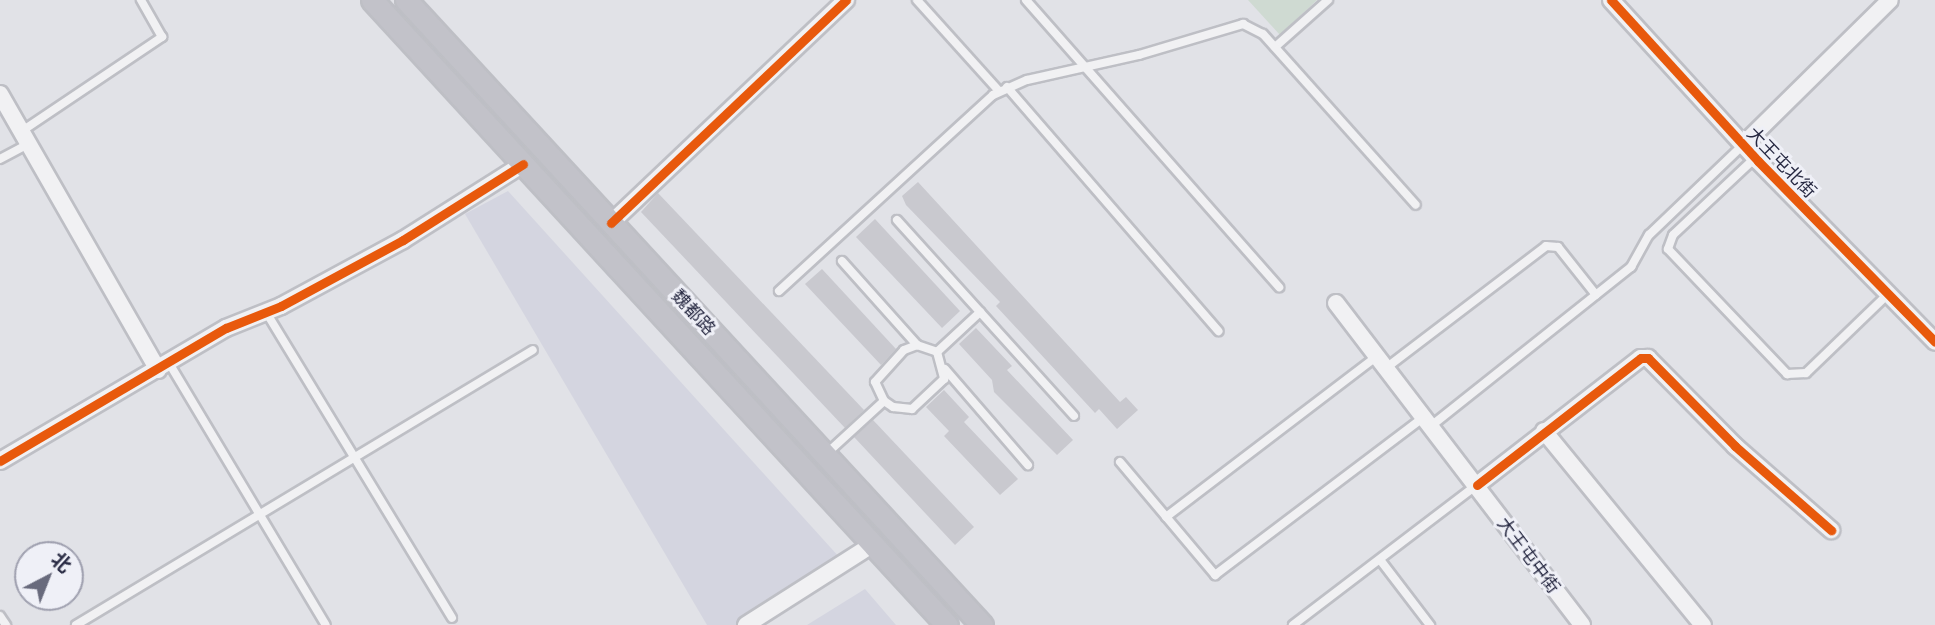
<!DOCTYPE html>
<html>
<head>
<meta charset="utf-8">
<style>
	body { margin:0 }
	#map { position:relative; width:1935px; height:625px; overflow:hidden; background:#e1e2e7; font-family:"Open Sans","Noto Sans SC",sans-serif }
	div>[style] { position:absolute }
	.built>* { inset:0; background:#d4d5e0 }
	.green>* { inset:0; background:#cfdad2 }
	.building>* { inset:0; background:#c9c9cf }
	.roads { filter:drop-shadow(2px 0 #bebfc5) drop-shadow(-2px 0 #bebfc5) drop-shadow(0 2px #bebfc5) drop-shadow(0 -2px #bebfc5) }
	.lane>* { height:8px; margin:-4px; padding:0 4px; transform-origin:4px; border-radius:4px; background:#f1f1f3 }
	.street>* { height:16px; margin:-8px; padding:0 8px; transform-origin:8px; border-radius:8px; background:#f1f1f3 }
	.secondary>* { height:21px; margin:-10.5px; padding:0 10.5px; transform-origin:10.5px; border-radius:10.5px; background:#c2c2c9 }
	.cycleway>* { height:9px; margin:-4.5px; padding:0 4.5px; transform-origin:4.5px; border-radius:4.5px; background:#e8590c }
	span { translate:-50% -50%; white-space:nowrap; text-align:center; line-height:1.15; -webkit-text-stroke:6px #eff0f7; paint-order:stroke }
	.street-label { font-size:18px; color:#272942 }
	.north { position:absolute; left:14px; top:541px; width:70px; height:70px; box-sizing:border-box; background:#eff0f7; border:2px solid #9fa0af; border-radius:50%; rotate:42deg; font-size:19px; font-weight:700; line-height:28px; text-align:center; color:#272942 }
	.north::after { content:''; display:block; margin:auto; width:24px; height:32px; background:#686a7c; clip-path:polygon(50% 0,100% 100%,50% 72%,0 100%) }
</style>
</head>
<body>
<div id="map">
	<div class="built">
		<div style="clip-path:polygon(508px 191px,840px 558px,736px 625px,707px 625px,465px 214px)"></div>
		<div style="clip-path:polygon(865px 589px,896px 625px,807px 625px)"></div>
	</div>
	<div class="green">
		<div style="clip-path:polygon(1248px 0,1317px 0,1280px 35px)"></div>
	</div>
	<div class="building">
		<div style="clip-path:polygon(918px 182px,1120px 402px,1126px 397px,1138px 410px,1117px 429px,1099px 409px,1095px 413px,996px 306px,1000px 302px,906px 205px,902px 196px)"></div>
		<div style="clip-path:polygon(658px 193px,864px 410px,845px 428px,641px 212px)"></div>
		<div style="clip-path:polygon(875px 219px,960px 311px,942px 328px,856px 237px)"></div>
		<div style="clip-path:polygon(822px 269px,896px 349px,881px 365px,805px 284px)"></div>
		<div style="clip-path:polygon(976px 328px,1012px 366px,1007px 370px,1073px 440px,1057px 455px,994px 392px,992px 380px,959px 344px)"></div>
		<div style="clip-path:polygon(944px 390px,969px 417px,964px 422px,1018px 479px,1000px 495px,944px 436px,949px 431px,926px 407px)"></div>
		<div style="clip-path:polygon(873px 420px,974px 527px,955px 545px,854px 437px)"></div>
	</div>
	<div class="roads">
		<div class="lane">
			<div style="left:917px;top:0;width:122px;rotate:48deg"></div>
			<div style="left:1026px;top:0;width:383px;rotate:48.6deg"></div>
			<div style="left:1275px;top:47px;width:71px;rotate:-41.6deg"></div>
			<div style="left:1007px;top:87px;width:323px;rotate:49.1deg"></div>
			<div style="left:22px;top:131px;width:169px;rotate:-33.9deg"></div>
			<div style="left:162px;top:37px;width:43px;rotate:-119.6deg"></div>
			<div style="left:1755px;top:158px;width:112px;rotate:136.8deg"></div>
			<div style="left:1673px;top:235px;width:15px;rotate:110deg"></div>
			<div style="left:1668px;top:249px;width:173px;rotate:46.4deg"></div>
			<div style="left:1787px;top:374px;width:19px;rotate:-3deg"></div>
			<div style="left:1806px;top:373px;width:114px;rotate:-43.9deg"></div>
			<div style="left:0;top:159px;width:32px;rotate:-28deg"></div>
			<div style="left:897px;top:220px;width:264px;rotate:47.9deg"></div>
			<div style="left:842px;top:261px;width:113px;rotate:48.2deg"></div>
			<div style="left:779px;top:291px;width:290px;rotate:-42.5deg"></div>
			<div style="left:993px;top:95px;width:37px;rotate:-24deg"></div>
			<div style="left:1027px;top:80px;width:115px;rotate:-12.6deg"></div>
			<div style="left:1139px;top:55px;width:109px;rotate:-16.6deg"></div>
			<div style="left:1243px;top:24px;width:22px;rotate:27deg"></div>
			<div style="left:1263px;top:34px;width:229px;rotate:48.2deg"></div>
			<div style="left:266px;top:312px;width:358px;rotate:58.7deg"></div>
			<div style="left:917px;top:345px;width:21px;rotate:19deg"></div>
			<div style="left:937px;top:352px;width:28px;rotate:75deg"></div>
			<div style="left:944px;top:379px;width:44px;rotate:136.8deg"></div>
			<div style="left:912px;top:409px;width:19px;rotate:-174deg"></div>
			<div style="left:893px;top:407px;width:11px;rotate:-146deg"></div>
			<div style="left:884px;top:401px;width:21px;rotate:-115deg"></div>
			<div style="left:875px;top:382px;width:43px;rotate:-47.8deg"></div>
			<div style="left:904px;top:350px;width:14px;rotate:-21deg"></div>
			<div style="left:937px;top:352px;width:59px;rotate:-42.9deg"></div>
			<div style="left:169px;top:363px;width:305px;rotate:59.1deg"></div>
			<div style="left:1386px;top:368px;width:201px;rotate:-37.3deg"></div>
			<div style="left:1546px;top:246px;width:12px;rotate:5deg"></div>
			<div style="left:1558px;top:247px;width:61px;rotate:51.6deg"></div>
			<div style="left:945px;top:369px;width:127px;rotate:49.2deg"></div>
			<div style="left:1431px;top:426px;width:256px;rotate:-38.5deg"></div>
			<div style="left:1631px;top:267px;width:37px;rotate:-61deg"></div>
			<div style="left:1649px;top:235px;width:130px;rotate:-43.8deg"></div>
			<div style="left:825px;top:455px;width:80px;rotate:-42.5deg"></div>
			<div style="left:1120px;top:462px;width:148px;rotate:49.9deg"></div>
			<div style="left:1215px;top:575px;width:262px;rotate:-37.1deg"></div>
			<div style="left:1166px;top:517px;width:265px;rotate:-37.3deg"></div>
			<div style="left:1381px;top:561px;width:81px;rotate:52.6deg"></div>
			<div style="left:0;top:616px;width:11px;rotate:56deg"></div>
			<div style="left:76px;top:625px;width:533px;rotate:-31.04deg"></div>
			<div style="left:1293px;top:625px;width:231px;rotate:-37.3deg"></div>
		</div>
		<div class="street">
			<div style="left:1611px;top:0;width:218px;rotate:47.6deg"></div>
			<div style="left:1758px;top:161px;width:253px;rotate:45.6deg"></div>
			<div style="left:0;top:94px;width:318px;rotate:60.2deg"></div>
			<div style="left:1743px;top:145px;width:206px;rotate:-44.6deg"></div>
			<div style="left:611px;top:223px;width:324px;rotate:-43.5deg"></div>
			<div style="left:1336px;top:303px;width:405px;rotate:52.6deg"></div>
			<div style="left:1544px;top:431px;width:251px;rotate:50.7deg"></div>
			<div style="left:0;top:461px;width:262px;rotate:-30.5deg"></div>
			<div style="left:226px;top:328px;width:59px;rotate:-21.8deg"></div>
			<div style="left:281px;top:306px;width:139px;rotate:-28.4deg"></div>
			<div style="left:403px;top:240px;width:142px;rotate:-32.3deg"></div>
			<div style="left:1477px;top:485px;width:207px;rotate:-37.8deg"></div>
			<div style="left:1641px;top:358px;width:7px"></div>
			<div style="left:1648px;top:358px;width:124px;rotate:45.3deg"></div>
			<div style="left:1735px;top:446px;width:128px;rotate:41.2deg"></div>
			<div style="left:746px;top:625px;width:151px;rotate:-32.5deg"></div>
		</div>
		<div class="secondary">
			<div style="left:372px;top:0;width:849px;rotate:47.39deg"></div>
			<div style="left:406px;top:0;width:850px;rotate:47.34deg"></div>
		</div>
	</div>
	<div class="cycleway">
		<div style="left:1611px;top:0;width:218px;rotate:47.6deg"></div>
		<div style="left:1758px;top:161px;width:253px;rotate:45.6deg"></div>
		<div style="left:611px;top:223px;width:324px;rotate:-43.5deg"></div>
		<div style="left:0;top:461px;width:262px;rotate:-30.5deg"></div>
		<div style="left:226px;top:328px;width:59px;rotate:-21.8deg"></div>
		<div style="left:281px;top:306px;width:139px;rotate:-28.4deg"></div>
		<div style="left:403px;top:240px;width:142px;rotate:-32.3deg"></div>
		<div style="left:1477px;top:485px;width:207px;rotate:-37.8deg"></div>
		<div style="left:1641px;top:358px;width:7px"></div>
		<div style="left:1648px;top:358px;width:124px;rotate:45.3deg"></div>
		<div style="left:1735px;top:446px;width:128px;rotate:41.2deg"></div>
	</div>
	<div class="street-label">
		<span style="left:1782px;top:162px;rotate:46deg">大王屯北街</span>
		<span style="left:694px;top:312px;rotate:47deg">魏都路</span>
		<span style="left:1529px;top:555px;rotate:53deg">大王屯中街</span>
	</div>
	<div class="north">北</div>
</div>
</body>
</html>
